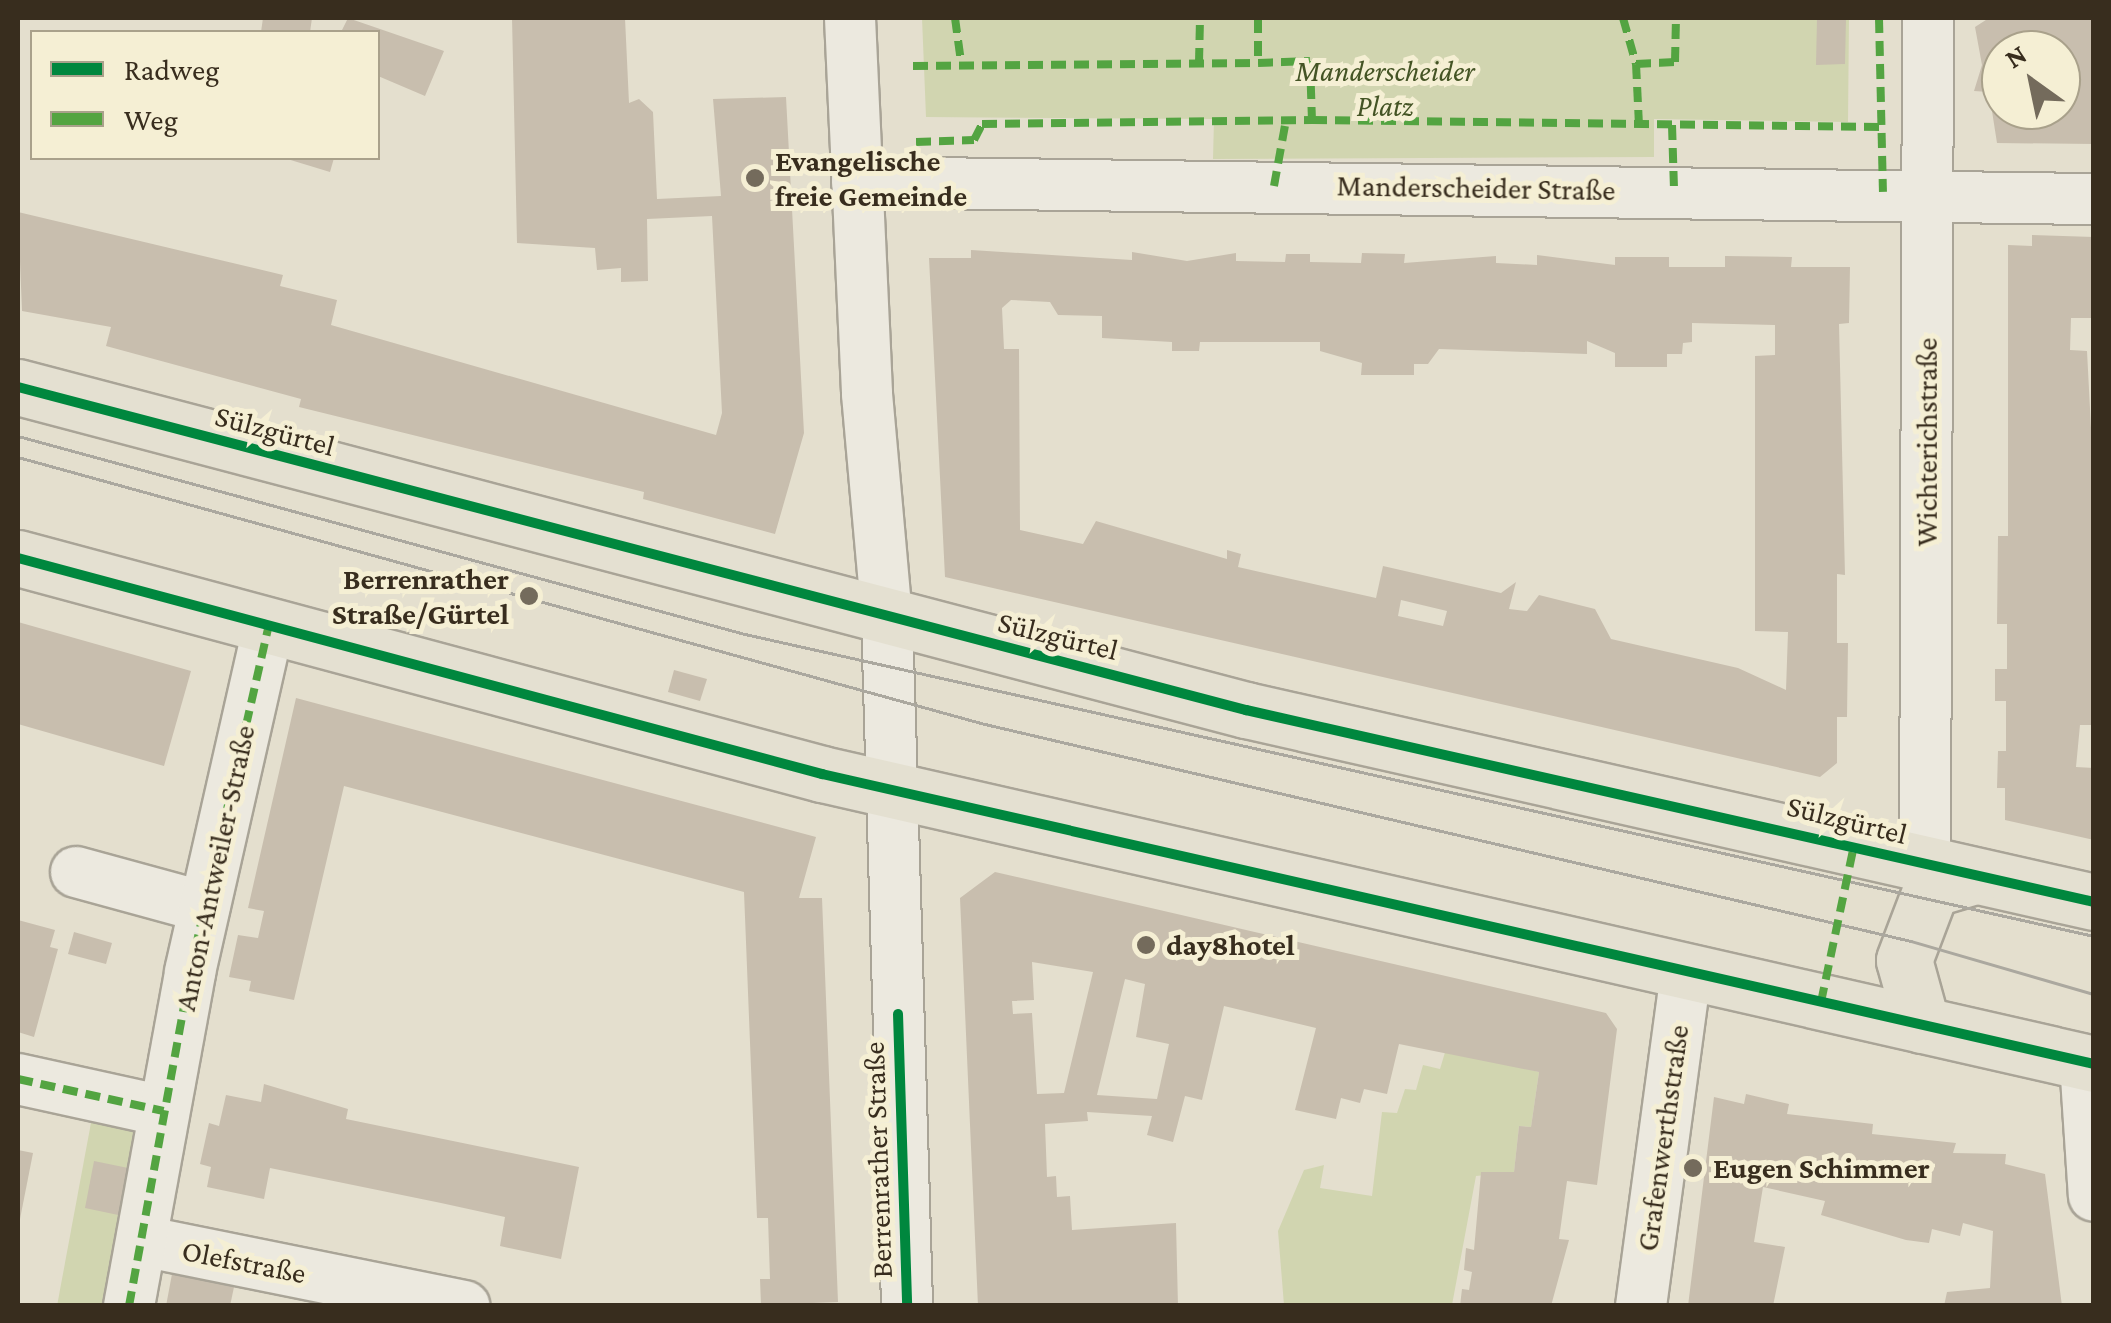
<!DOCTYPE html>
<html>
<head>
<meta charset="utf-8">
<style>
	body { margin:0 }
	#map { position:relative; width:2111px; height:1323px; overflow:hidden; background:#e4dfce; font-family:"Crimson Pro",serif }
	div>[style] { position:absolute }
	.green>* { inset:0; background:#d1d5b0 }
	.building>* { inset:0; background:#c8beae }
	.roads { filter:drop-shadow(2px 0 #a9a497) drop-shadow(-2px 0 #a9a497) drop-shadow(0 2px #a9a497) drop-shadow(0 -2px #a9a497) }
	.minor>* { height:50px; margin:-25px; padding:0 25px; transform-origin:25px; border-radius:25px; background:#ece9df }
	.major>* { height:55px; margin:-27.5px; padding:0 27.5px; transform-origin:27.5px; border-radius:27.5px; background:#e4e0d1 }
	.tram>* { height:2.5px; margin:-1.25px; padding:0 1.25px; transform-origin:1.25px; border-radius:1.25px; background:#aba89f }
	.quiet>* { height:8px; margin-top:-4px; transform-origin:0; background:repeating-linear-gradient(90deg,#53a441 0 15px,transparent 0 23px) }
	.cycleway>* { height:10px; margin:-5px; padding:0 5px; transform-origin:5px; border-radius:5px; background:#00873e }
	.dots>* { width:28px; height:28px; translate:-50% -50%; box-sizing:border-box; border:5px solid #f5efd4; border-radius:50% }
	span { translate:-50% -50%; white-space:nowrap; text-align:center; line-height:1.15; -webkit-text-stroke:10px #f5efd4; paint-order:stroke }
	.park-label { font-size:30px; color:#445425; font-style:italic }
	.poi-label { font-size:30px; color:#382d1e; font-weight:700 }
	.left { translate:0 -50%; text-align:left }
	.right { translate:-100% -50%; text-align:right }
	.street-label { font-size:30px; color:#382d1e }
	.frame { position:absolute; inset:0; border:20px solid #382d1e; pointer-events:none }
	.legend { position:absolute; left:30px; top:30px; width:350px; height:130px; box-sizing:border-box; background:#f5efd4; border:2px solid #a9a18b; margin:0; padding:12px 18px; list-style:none; font-size:30px; color:#382d1e }
	.legend li { display:flex; align-items:center; gap:20px; height:50px }
	.legend b { width:50px; border:2px solid #a9a18b }
	.north { position:absolute; left:1981px; top:30px; width:100px; height:100px; box-sizing:border-box; background:#f5efd4; border:2px solid #a9a18b; border-radius:50%; rotate:327deg; font-size:28px; font-weight:700; line-height:40px; text-align:center; color:#382d1e }
	.north::after { content:''; display:block; margin:auto; width:35px; height:45px; background:#746b5c; clip-path:polygon(50% 0,100% 100%,50% 72%,0 100%) }
</style>
</head>
<body>
<div id="map">
	<div class="green">
		<div style="clip-path:polygon(922px 18px,1849px 18px,1848px 122px,1654px 119px,1654px 157px,1213px 159px,1214px 119px,926px 117px)"></div>
		<div style="clip-path:polygon(1446px 1049px,1539px 1072px,1531px 1127px,1519px 1126px,1514px 1172px,1476px 1176px,1452px 1305px,1284px 1305px,1278px 1231px,1304px 1170px,1324px 1165px,1320px 1188px,1372px 1196px,1382px 1112px,1397px 1113px,1405px 1089px,1416px 1090px,1423px 1065px,1440px 1069px)"></div>
		<div style="clip-path:polygon(93px 1112px,148px 1124px,108px 1305px,57px 1306px)"></div>
	</div>
	<div class="building">
		<div style="clip-path:polygon(263px 18px,312px 18px,310px 32px,261px 32px)"></div>
		<div style="clip-path:polygon(348px 18px,444px 51px,425px 96px,378px 76px,378px 32px,341px 32px)"></div>
		<div style="clip-path:polygon(512px 18px,625px 18px,629px 103px,639px 99px,653px 112px,657px 199px,721px 196px,713px 99px,786px 97px,804px 433px,775px 534px,643px 499px,644px 492px,299px 407px,301px 399px,106px 346px,111px 327px,22px 311px,18px 212px,283px 275px,280px 286px,337px 300px,331px 325px,716px 435px,722px 413px,712px 216px,647px 219px,648px 281px,621px 282px,621px 268px,597px 270px,595px 248px,517px 243px)"></div>
		<div style="clip-path:polygon(1817px 18px,1846px 18px,1845px 64px,1816px 65px)"></div>
		<div style="clip-path:polygon(evenodd,1989px 18px,2094px 18px,2094px 144px,1997px 143px,1989px 92px,1974px 91px,1982px 65px,1975px 27px,1989px 18px,2001px 50px,2061px 50px,2061px 110px,2001px 110px,2001px 50px)"></div>
		<div style="clip-path:polygon(284px 158px,334px 158px,330px 172px)"></div>
		<div style="clip-path:polygon(2032px 235px,2094px 237px,2094px 318px,2071px 318px,2070px 350px,2087px 351px,2091px 428px,2091px 725px,2080px 725px,2076px 767px,2094px 768px,2094px 840px,2005px 820px,2005px 788px,1997px 788px,1998px 751px,2006px 751px,2006px 701px,1995px 701px,1995px 669px,2007px 669px,2007px 624px,1997px 624px,1998px 536px,2008px 536px,2008px 245px,2032px 246px)"></div>
		<div style="clip-path:polygon(evenodd,971px 250px,1132px 260px,1132px 252px,1187px 261px,1236px 253px,1236px 261px,1285px 262px,1286px 254px,1310px 254px,1310px 262px,1361px 263px,1362px 253px,1405px 254px,1404px 263px,1496px 256px,1496px 263px,1537px 265px,1537px 255px,1615px 265px,1615px 257px,1669px 257px,1669px 267px,1725px 267px,1725px 256px,1792px 257px,1791px 267px,1850px 267px,1849px 323px,1839px 324px,1845px 575px,1837px 574px,1837px 643px,1848px 643px,1847px 717px,1837px 717px,1837px 763px,1820px 777px,945px 577px,929px 258px,971px 258px,971px 250px,1011px 300px,1050px 302px,1058px 315px,1102px 316px,1102px 338px,1172px 342px,1172px 351px,1199px 351px,1200px 342px,1320px 342px,1320px 351px,1362px 363px,1361px 375px,1414px 375px,1414px 364px,1428px 364px,1439px 349px,1587px 354px,1587px 341px,1615px 353px,1615px 367px,1667px 367px,1667px 354px,1682px 354px,1683px 343px,1692px 342px,1692px 323px,1775px 325px,1775px 355px,1755px 356px,1755px 631px,1788px 632px,1786px 690px,1738px 668px,1611px 639px,1595px 609px,1539px 595px,1527px 611px,1509px 609px,1516px 582px,1501px 593px,1383px 566px,1376px 598px,1238px 567px,1241px 554px,1227px 550px,1227px 559px,1096px 521px,1083px 544px,1020px 530px,1019px 349px,1004px 349px,1002px 308px,1011px 300px,971px 250px,1401px 600px,1447px 611px,1443px 626px,1398px 616px,1401px 600px)"></div>
		<div style="clip-path:polygon(18px 622px,191px 671px,164px 766px,18px 724px)"></div>
		<div style="clip-path:polygon(674px 670px,707px 679px,700px 701px,668px 692px)"></div>
		<div style="clip-path:polygon(296px 698px,816px 837px,799px 898px,822px 898px,838px 1302px,761px 1305px,760px 1279px,770px 1279px,768px 1218px,757px 1218px,744px 892px,344px 786px,294px 1000px,249px 991px,251px 981px,229px 977px,238px 935px,258px 938px,264px 911px,248px 908px)"></div>
		<div style="clip-path:polygon(evenodd,995px 872px,1606px 1013px,1617px 1029px,1597px 1185px,1567px 1181px,1559px 1239px,1569px 1240px,1551px 1306px,1460px 1306px,1462px 1289px,1469px 1290px,1472px 1272px,1464px 1270px,1466px 1248px,1474px 1250px,1481px 1172px,1514px 1172px,1519px 1126px,1531px 1127px,1539px 1072px,1399px 1044px,1387px 1094px,1364px 1089px,1360px 1103px,1341px 1098px,1336px 1119px,1295px 1110px,1316px 1028px,1224px 1006px,1202px 1100px,1185px 1096px,1173px 1142px,1147px 1135px,1152px 1116px,1087px 1112px,1088px 1121px,1045px 1124px,1047px 1177px,1056px 1176px,1057px 1197px,1070px 1196px,1072px 1230px,1176px 1223px,1178px 1306px,978px 1306px,960px 898px,995px 872px,1032px 962px,1093px 972px,1064px 1093px,1037px 1094px,1032px 1013px,1013px 1014px,1012px 1001px,1034px 1000px,1032px 962px,995px 872px,1125px 979px,1145px 984px,1136px 1037px,1169px 1044px,1157px 1099px,1097px 1095px,1125px 979px)"></div>
		<div style="clip-path:polygon(18px 920px,55px 930px,50px 947px,58px 949px,34px 1037px,18px 1032px)"></div>
		<div style="clip-path:polygon(74px 932px,112px 943px,106px 964px,68px 954px)"></div>
		<div style="clip-path:polygon(264px 1084px,348px 1109px,346px 1119px,579px 1167px,561px 1259px,500px 1246px,505px 1217px,441px 1203px,270px 1168px,264px 1199px,207px 1187px,211px 1167px,200px 1164px,209px 1123px,219px 1126px,226px 1095px,261px 1102px)"></div>
		<div style="clip-path:polygon(1746px 1094px,1789px 1104px,1787px 1114px,1873px 1124px,1872px 1134px,1956px 1143px,1953px 1153px,2006px 1154px,2005px 1164px,2045px 1174px,2062px 1306px,1944px 1306px,1947px 1292px,1990px 1288px,1993px 1231px,1963px 1223px,1960px 1236px,1932px 1229px,1929px 1243px,1906px 1240px,1821px 1215px,1825px 1201px,1763px 1187px,1754px 1242px,1785px 1247px,1773px 1306px,1688px 1306px,1714px 1097px,1744px 1104px)"></div>
		<div style="clip-path:polygon(18px 1150px,33px 1153px,19px 1224px,18px 1224px)"></div>
		<div style="clip-path:polygon(94px 1161px,133px 1169px,123px 1216px,85px 1208px)"></div>
		<div style="clip-path:polygon(172px 1274px,234px 1287px,230px 1306px,166px 1306px)"></div>
	</div>
	<div class="roads">
		<div class="minor">
			<div style="left:850px;top:18px;width:376px;rotate:87.4deg"></div>
			<div style="left:867px;top:394px;width:225px;rotate:84.9deg"></div>
			<div style="left:887px;top:618px;width:688px;rotate:88.33deg"></div>
			<div style="left:857px;top:182px;width:1237px;rotate:0.79deg"></div>
			<div style="left:1925px;top:867px;width:849px;rotate:-89.8deg"></div>
			<div style="left:76px;top:872px;width:133px;rotate:15.3deg"></div>
			<div style="left:2085px;top:1062px;width:134px;rotate:86.2deg"></div>
			<div style="left:18px;top:1079px;width:149px;rotate:12.4deg"></div>
			<div style="left:142px;top:1241px;width:329px;rotate:11.4deg"></div>
			<div style="left:129px;top:1306px;width:340px;rotate:-79.6deg"></div>
			<div style="left:190px;top:972px;width:356px;rotate:-77.2deg"></div>
			<div style="left:1641px;top:1306px;width:338px;rotate:-82.3deg"></div>
		</div>
		<div class="major">
			<div style="left:18px;top:387px;width:1270px;rotate:14.74deg"></div>
			<div style="left:1246px;top:710px;width:869px;rotate:12.76deg"></div>
			<div style="left:18px;top:558px;width:833px;rotate:15.04deg"></div>
			<div style="left:822px;top:774px;width:1305px;rotate:12.84deg"></div>
			<div style="left:1922px;top:1025px;width:67px;rotate:-105.5deg"></div>
			<div style="left:1904px;top:960px;width:76px;rotate:-69.2deg"></div>
			<div style="left:1931px;top:889px;width:46px;rotate:-16.5deg"></div>
		</div>
	</div>
	<div class="tram">
		<div style="left:18px;top:436px;width:753px;rotate:15.24deg"></div>
		<div style="left:745px;top:634px;width:1382px;rotate:12.62deg"></div>
		<div style="left:18px;top:457px;width:1003px;rotate:15.44deg"></div>
		<div style="left:985px;top:724px;width:951px;rotate:13.19deg"></div>
		<div style="left:1911px;top:941px;width:191px;rotate:16.2deg"></div>
	</div>
	<div class="quiet">
		<div style="left:955px;top:18px;width:44px;rotate:82.2deg"></div>
		<div style="left:1258px;top:18px;width:45px;rotate:90deg"></div>
		<div style="left:1258px;top:63px;width:52px;rotate:-2.2deg"></div>
		<div style="left:1310px;top:61px;width:59px;rotate:88.1deg"></div>
		<div style="left:1312px;top:120px;width:569px;rotate:0.7deg"></div>
		<div style="left:1623px;top:18px;width:48px;rotate:74.2deg"></div>
		<div style="left:1879px;top:18px;width:174px;rotate:88.7deg"></div>
		<div style="left:1199px;top:63px;width:45px;rotate:-88.7deg"></div>
		<div style="left:913px;top:66px;width:345px;rotate:-0.5deg"></div>
		<div style="left:1639px;top:125px;width:61px;rotate:-92.8deg"></div>
		<div style="left:1636px;top:64px;width:39px;rotate:-3deg"></div>
		<div style="left:1675px;top:62px;width:44px;rotate:-88.7deg"></div>
		<div style="left:1672px;top:125px;width:64px;rotate:88.2deg"></div>
		<div style="left:916px;top:142px;width:58px;rotate:-2deg"></div>
		<div style="left:974px;top:140px;width:18px;rotate:-63deg"></div>
		<div style="left:982px;top:124px;width:330px;rotate:-0.7deg"></div>
		<div style="left:1274px;top:186px;width:67px;rotate:-79.7deg"></div>
		<div style="left:1821px;top:1002px;width:159px;rotate:-78.1deg"></div>
		<div style="left:18px;top:1079px;width:149px;rotate:12.4deg"></div>
		<div style="left:129px;top:1306px;width:340px;rotate:-79.6deg"></div>
		<div style="left:190px;top:972px;width:356px;rotate:-77.2deg"></div>
	</div>
	<div class="cycleway">
		<div style="left:18px;top:387px;width:1270px;rotate:14.74deg"></div>
		<div style="left:1246px;top:710px;width:869px;rotate:12.76deg"></div>
		<div style="left:18px;top:558px;width:833px;rotate:15.04deg"></div>
		<div style="left:822px;top:774px;width:1305px;rotate:12.84deg"></div>
		<div style="left:898px;top:1014px;width:292px;rotate:88.2deg"></div>
	</div>
	<div class="dots">
		<div style="left:755px;top:178px;background:#746b5c"></div>
		<div style="left:529px;top:596px;background:#746b5c"></div>
		<div style="left:1146px;top:945px;background:#746b5c"></div>
		<div style="left:1693px;top:1168px;background:#746b5c"></div>
	</div>
	<div class="park-label">
		<span style="left:1385px;top:88px">Manderscheider<br>Platz</span>
	</div>
	<div class="poi-label">
		<span class="left" style="left:775px;top:178px">Evangelische<br>freie Gemeinde</span>
		<span class="right" style="left:509px;top:596px">Berrenrather<br>Straße/Gürtel</span>
		<span class="left" style="left:1166px;top:945px">day8hotel</span>
		<span class="left" style="left:1713px;top:1168px">Eugen Schimmer</span>
	</div>
	<div class="street-label">
		<span style="left:1476px;top:188px;rotate:1deg">Manderscheider Straße</span>
		<span style="left:275px;top:431px;rotate:15deg">Sülzgürtel</span>
		<span style="left:1927px;top:442px;rotate:-90deg">Wichterichstraße</span>
		<span style="left:1058px;top:636px;rotate:14deg">Sülzgürtel</span>
		<span style="left:1847px;top:820px;rotate:14deg">Sülzgürtel</span>
		<span style="left:215px;top:868px;rotate:-78deg">Anton-Antweiler-Straße</span>
		<span style="left:1663px;top:1138px;rotate:-82deg">Grafenwerthstraße</span>
		<span style="left:878px;top:1160px;rotate:-92deg">Berrenrather Straße</span>
		<span style="left:244px;top:1262px;rotate:11deg">Olefstraße</span>
	</div>
	<div class="frame"></div>
	<ul class="legend">
	<li><b style="height:12px;background:#00873e"></b>Radweg</li>
	<li><b style="height:12px;background:#53a441"></b>Weg</li>
	</ul>
	<div class="north">N</div>
</div>
</body>
</html>
